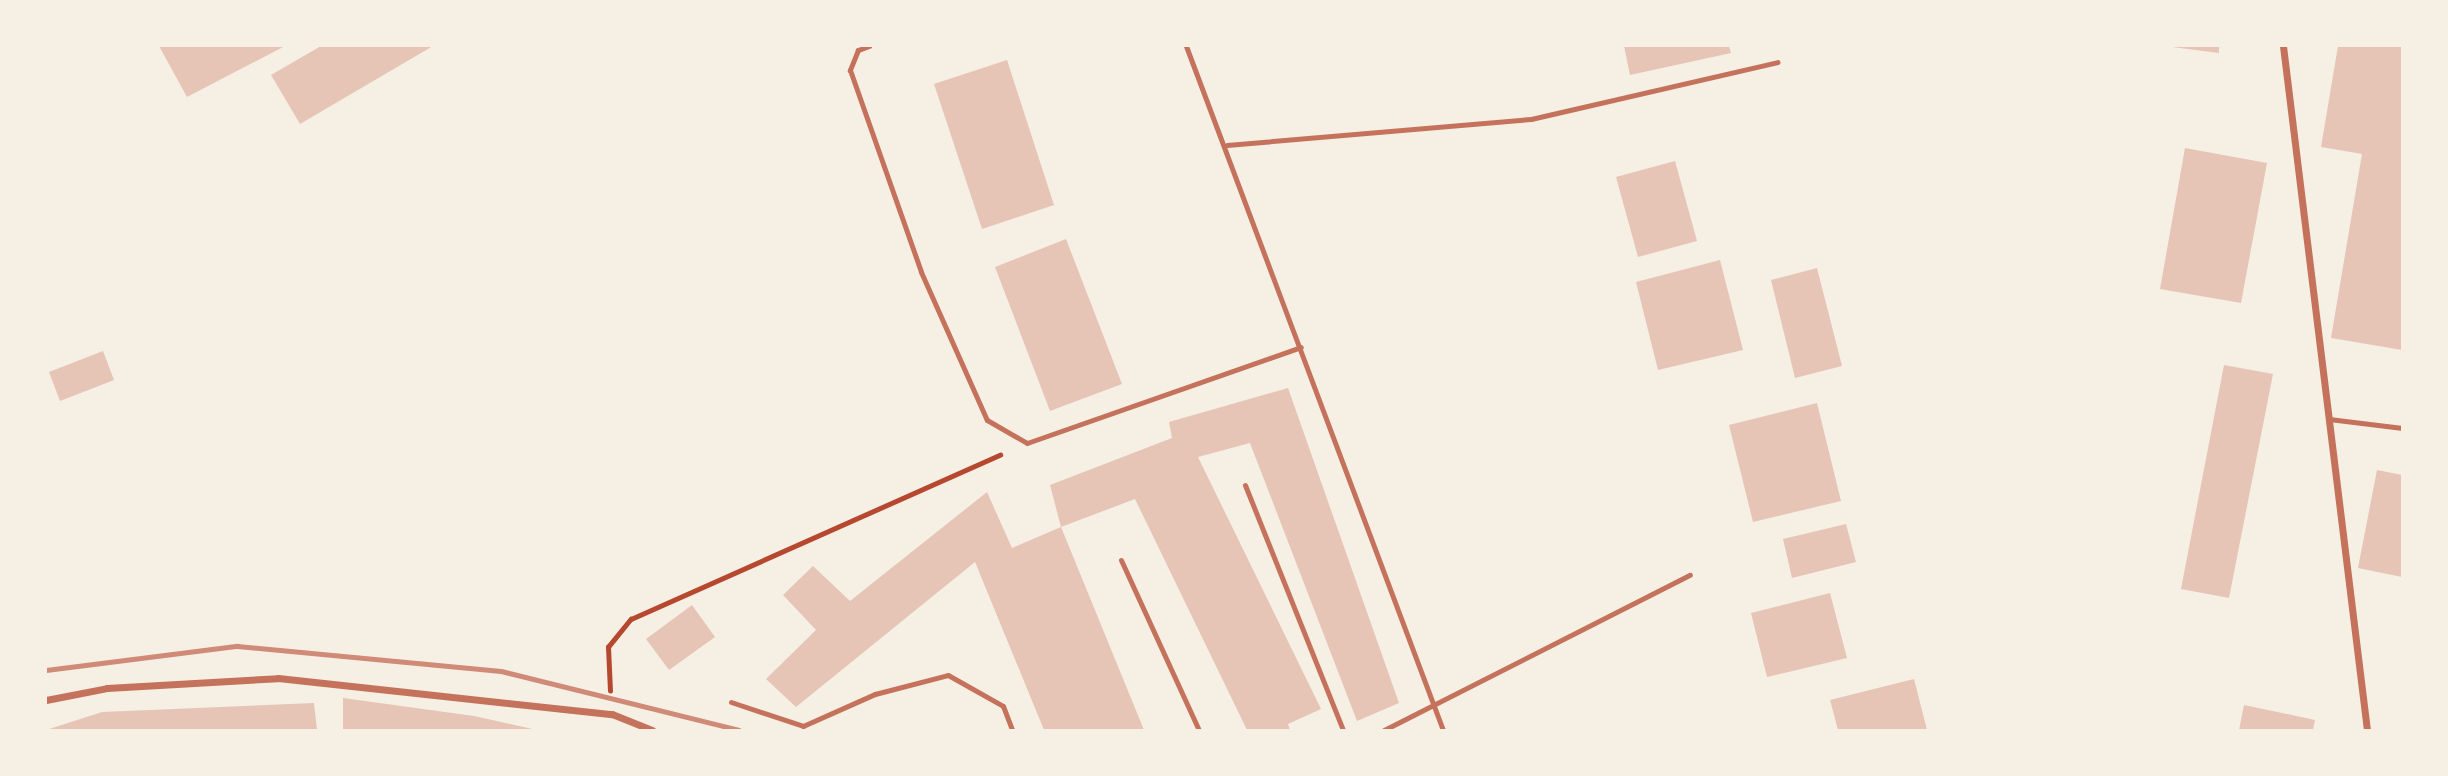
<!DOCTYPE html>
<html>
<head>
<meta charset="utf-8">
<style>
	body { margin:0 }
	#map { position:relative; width:2448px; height:776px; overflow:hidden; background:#f6efe4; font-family:"Roboto Condensed",sans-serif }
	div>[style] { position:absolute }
	.building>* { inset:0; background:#e6c5b7 }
	.path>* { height:4.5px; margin:-2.25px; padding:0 2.25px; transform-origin:2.25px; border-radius:2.25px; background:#b5482f }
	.service>* { height:5px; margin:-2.5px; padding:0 2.5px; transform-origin:2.5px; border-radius:2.5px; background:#c5725c }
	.minor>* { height:7px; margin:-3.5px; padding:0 3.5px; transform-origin:3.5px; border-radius:3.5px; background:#c5725c }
	.rail>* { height:5px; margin:-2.5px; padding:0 2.5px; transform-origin:2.5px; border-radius:2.5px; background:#cf8b77 }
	span { translate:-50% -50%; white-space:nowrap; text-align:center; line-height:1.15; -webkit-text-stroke:7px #f6efe4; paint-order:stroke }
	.frame { position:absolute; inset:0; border:47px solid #f6efe4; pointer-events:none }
</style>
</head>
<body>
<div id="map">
	<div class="building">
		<div style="clip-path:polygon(159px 46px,285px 46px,187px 97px)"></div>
		<div style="clip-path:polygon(321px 46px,433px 46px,300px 124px,271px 75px)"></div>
		<div style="clip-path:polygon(1624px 46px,1729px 46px,1731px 53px,1630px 75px)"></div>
		<div style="clip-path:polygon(2164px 46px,2219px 46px,2219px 53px)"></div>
		<div style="clip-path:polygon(2338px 46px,2402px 46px,2402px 350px,2331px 338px,2362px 154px,2321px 147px)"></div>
		<div style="clip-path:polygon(1007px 60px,1054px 205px,982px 229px,934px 84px)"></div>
		<div style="clip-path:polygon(2185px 148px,2267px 163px,2241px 303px,2160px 289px)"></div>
		<div style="clip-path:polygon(1675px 161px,1697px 241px,1638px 257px,1616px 177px)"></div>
		<div style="clip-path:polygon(1066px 239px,1122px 384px,1050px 411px,995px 267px)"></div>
		<div style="clip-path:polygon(1720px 260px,1743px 350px,1658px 370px,1636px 282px)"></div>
		<div style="clip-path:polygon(1817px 268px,1842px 366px,1795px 378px,1771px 280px)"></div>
		<div style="clip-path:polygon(103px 351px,114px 380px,60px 401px,49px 372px)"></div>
		<div style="clip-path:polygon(2224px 365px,2273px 374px,2229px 598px,2181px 589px)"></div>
		<div style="clip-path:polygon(1288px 388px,1399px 703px,1357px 721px,1250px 443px,1198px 457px,1321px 709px,1288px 724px,1290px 730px,1247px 730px,1135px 499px,1061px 527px,1144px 730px,1044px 730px,975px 562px,796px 707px,766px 679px,816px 630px,783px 595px,813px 566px,850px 601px,987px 492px,1012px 548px,1061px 527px,1050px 485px,1172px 438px,1169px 422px)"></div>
		<div style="clip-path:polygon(1817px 403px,1841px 501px,1753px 522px,1729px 425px)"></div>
		<div style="clip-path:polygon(2377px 470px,2402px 475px,2402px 577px,2358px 568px)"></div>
		<div style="clip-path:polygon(1846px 524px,1856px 562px,1792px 578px,1783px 539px)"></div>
		<div style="clip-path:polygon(1830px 593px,1847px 658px,1767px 677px,1751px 613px)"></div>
		<div style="clip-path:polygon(692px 605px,715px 637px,669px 670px,646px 639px)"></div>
		<div style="clip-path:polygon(1914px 679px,1927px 730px,1838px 730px,1830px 700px)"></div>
		<div style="clip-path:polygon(343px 698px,474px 716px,537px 730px,343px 730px)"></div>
		<div style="clip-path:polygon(314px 703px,317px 730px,46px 730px,102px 712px)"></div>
		<div style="clip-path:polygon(2244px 705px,2315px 720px,2313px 730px,2239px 730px)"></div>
	</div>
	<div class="path">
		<div style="left:610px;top:691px;width:44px;rotate:-92.6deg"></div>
		<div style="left:608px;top:647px;width:36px;rotate:-51deg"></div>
		<div style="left:631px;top:619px;width:404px;rotate:-24deg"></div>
	</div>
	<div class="service">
		<div style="left:869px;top:46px;width:12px;rotate:160deg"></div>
		<div style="left:858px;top:50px;width:22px;rotate:112deg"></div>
		<div style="left:850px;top:70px;width:214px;rotate:70.6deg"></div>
		<div style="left:921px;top:272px;width:162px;rotate:66deg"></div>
		<div style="left:987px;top:420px;width:46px;rotate:29.9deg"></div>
		<div style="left:1027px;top:443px;width:290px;rotate:-19.3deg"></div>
		<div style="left:1186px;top:46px;width:731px;rotate:69.41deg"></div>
		<div style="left:1227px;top:145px;width:305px;rotate:-4.9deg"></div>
		<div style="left:1531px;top:119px;width:253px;rotate:-13deg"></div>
		<div style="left:2329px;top:419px;width:74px;rotate:7deg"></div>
		<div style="left:1245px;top:485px;width:264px;rotate:68.2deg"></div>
		<div style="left:1121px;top:560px;width:187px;rotate:65.4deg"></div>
		<div style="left:731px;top:702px;width:76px;rotate:18.4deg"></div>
		<div style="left:803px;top:726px;width:79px;rotate:-24deg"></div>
		<div style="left:875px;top:694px;width:75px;rotate:-14.6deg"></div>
		<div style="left:948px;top:675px;width:63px;rotate:29.4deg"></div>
		<div style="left:1003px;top:706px;width:26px;rotate:69deg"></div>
		<div style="left:1384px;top:730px;width:343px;rotate:-26.9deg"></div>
	</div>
	<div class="minor">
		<div style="left:2283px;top:46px;width:689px;rotate:83deg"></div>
		<div style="left:46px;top:700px;width:62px;rotate:-11.1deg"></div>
		<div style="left:107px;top:688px;width:171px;rotate:-3.3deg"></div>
		<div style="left:278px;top:678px;width:336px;rotate:6.2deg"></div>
		<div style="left:612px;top:714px;width:43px;rotate:21.8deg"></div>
	</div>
	<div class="rail">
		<div style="left:46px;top:670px;width:193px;rotate:-7.2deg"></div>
		<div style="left:237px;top:646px;width:265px;rotate:5.4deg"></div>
		<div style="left:501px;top:671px;width:245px;rotate:13.9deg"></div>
	</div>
	<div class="frame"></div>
</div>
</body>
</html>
